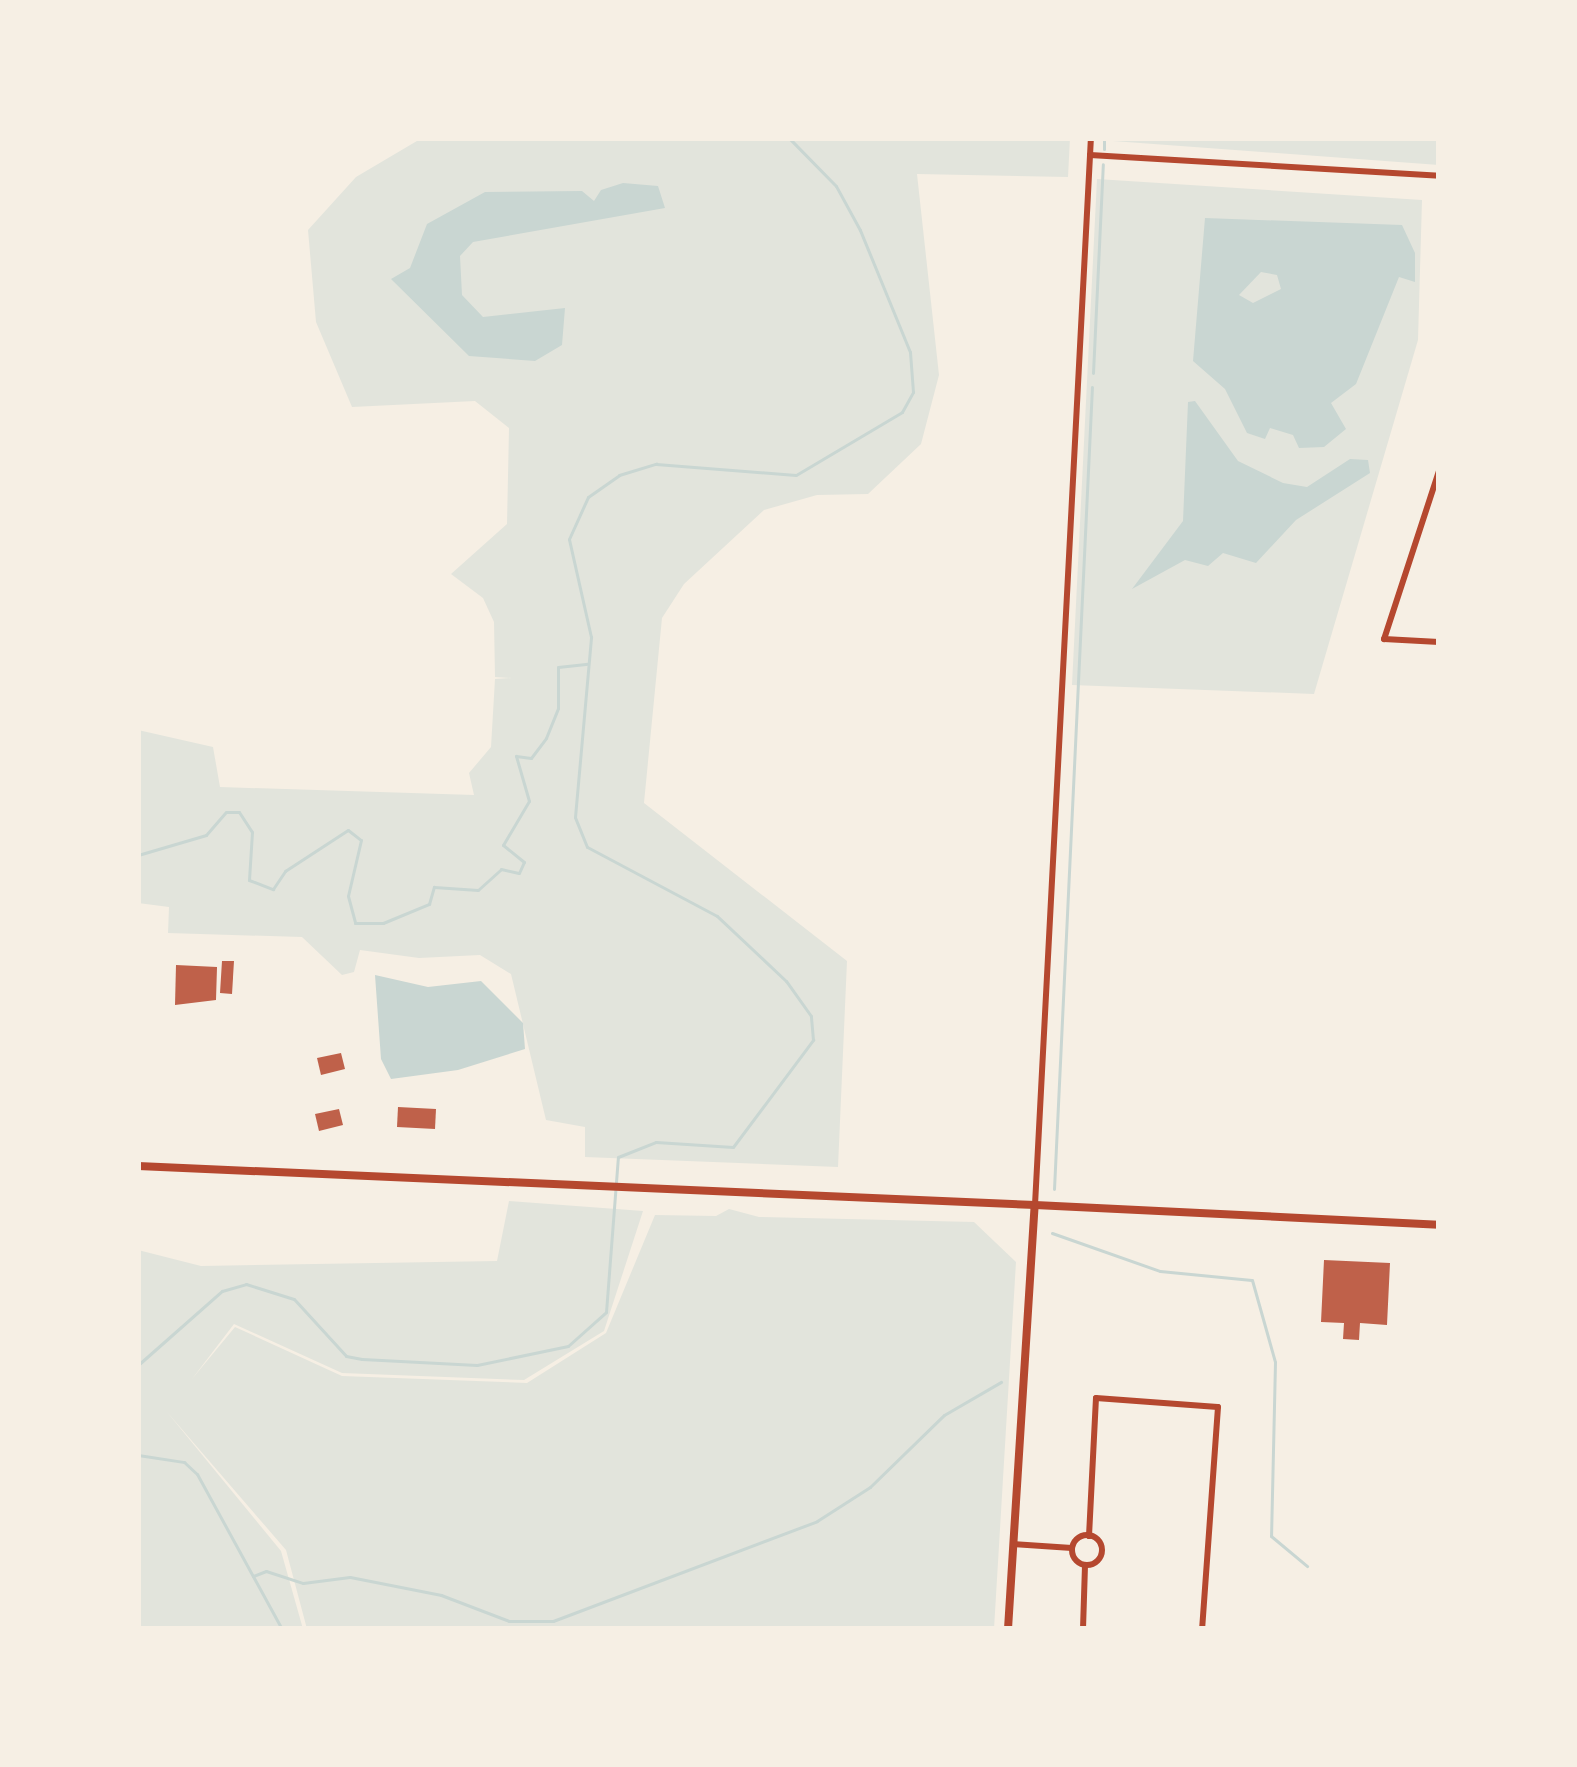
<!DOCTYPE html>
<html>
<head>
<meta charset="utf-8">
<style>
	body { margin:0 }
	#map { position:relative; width:1577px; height:1767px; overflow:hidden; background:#f6efe4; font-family:"Asap Condensed",sans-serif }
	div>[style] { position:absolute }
	.green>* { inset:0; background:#e2e4dc }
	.water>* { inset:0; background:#c9d6d2 }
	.stream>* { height:3px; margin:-1.5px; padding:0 1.5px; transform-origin:1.5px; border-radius:1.5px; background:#c9d6d2 }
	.building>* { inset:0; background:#bf614a }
	.minor>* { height:6px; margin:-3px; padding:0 3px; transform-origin:3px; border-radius:3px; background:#b5482f }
	.minor>.ring { margin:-3px; padding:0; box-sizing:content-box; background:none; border:6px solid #b5482f; border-radius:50% }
	.tertiary>* { height:8px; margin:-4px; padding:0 4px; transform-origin:4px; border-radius:4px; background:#b5482f }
	.secondary>* { height:8px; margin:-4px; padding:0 4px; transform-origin:4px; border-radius:4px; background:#b5482f }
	span { translate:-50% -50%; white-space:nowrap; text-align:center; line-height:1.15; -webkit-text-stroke:12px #f6efe4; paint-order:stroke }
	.frame { position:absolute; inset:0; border:141px solid #f6efe4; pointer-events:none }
</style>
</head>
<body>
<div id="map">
	<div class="green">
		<div style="clip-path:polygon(422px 138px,1070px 138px,1068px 177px,917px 174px,939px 375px,921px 444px,868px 494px,817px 495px,764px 510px,684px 584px,662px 618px,644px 803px,847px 961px,838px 1167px,585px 1157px,585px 1127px,546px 1120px,511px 974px,480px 955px,419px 958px,360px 950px,354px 972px,342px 975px,302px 937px,168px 933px,169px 907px,138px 903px,138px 730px,213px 747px,220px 787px,474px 795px,469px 773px,491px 747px,495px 679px,512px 678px,495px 677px,494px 622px,483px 598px,451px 574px,507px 524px,509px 428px,475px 401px,352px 407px,316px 322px,308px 230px,356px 177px)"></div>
		<div style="clip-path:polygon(1439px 138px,1439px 165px,1113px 141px,1113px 138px)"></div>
		<div style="clip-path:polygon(1097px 179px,1422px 200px,1418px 340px,1314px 694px,1072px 685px)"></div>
		<div style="clip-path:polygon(509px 1201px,643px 1211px,604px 1331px,524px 1380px,342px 1373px,234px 1324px,192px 1379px,235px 1327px,342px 1376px,527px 1383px,606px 1333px,655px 1215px,716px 1216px,729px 1209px,759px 1217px,974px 1222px,1016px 1262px,994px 1629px,307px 1629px,286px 1550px,167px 1412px,281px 1551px,303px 1629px,138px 1629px,138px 1250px,201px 1266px,497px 1261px)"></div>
	</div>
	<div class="water">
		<div style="clip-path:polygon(623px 183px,658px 186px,665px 208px,473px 242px,460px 256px,462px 295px,483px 317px,565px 308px,562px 345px,535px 361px,469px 356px,391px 279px,410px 268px,427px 224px,485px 192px,582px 191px,594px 201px,601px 190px)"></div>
		<div style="clip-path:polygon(evenodd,1205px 218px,1402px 225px,1415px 253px,1415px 282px,1399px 277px,1356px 384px,1331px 403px,1346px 429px,1324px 447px,1299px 448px,1293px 435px,1270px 428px,1265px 439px,1247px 433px,1225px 389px,1193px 361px,1205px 218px,1261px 272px,1277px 275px,1281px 289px,1253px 303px,1239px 295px,1261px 272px)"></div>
		<div style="clip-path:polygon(1195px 401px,1238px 461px,1283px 483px,1307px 487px,1350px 459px,1368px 460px,1370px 473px,1296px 520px,1256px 563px,1223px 553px,1208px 566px,1185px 560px,1132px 589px,1183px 521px,1188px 402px)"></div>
		<div style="clip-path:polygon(375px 975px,428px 987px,481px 981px,523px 1023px,525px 1049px,458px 1070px,391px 1079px,381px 1059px)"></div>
	</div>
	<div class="stream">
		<div style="left:1104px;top:149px;width:11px;rotate:-90deg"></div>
		<div style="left:1093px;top:373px;width:209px;rotate:-87.3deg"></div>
		<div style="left:138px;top:855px;width:71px;rotate:-16.4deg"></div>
		<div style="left:206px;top:835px;width:30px;rotate:-49deg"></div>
		<div style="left:226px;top:812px;width:13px"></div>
		<div style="left:239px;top:812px;width:24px;rotate:57deg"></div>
		<div style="left:252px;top:832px;width:48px;rotate:93.6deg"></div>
		<div style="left:249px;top:880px;width:26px;rotate:21deg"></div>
		<div style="left:273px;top:889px;width:22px;rotate:-56deg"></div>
		<div style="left:285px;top:871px;width:75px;rotate:-33.1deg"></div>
		<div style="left:348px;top:830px;width:16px;rotate:38deg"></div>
		<div style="left:361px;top:840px;width:57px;rotate:103.1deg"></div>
		<div style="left:348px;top:896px;width:28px;rotate:75deg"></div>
		<div style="left:355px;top:923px;width:28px"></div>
		<div style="left:383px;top:923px;width:50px;rotate:-22.4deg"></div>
		<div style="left:429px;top:904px;width:18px;rotate:-74deg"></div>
		<div style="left:434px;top:887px;width:44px;rotate:3.9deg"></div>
		<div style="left:478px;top:890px;width:31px;rotate:-42deg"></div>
		<div style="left:501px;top:869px;width:18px;rotate:13deg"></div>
		<div style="left:519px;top:873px;width:12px;rotate:-66deg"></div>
		<div style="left:524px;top:862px;width:27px;rotate:-141deg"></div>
		<div style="left:503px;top:845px;width:51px;rotate:-59.4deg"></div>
		<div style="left:529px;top:801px;width:47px;rotate:-106.1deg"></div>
		<div style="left:516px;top:756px;width:15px;rotate:8deg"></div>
		<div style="left:531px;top:758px;width:25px;rotate:-53deg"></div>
		<div style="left:546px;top:738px;width:32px;rotate:-68deg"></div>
		<div style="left:558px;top:708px;width:41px;rotate:-90deg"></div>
		<div style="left:558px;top:667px;width:30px;rotate:-6deg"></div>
		<div style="left:1054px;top:1189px;width:803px;rotate:-87.29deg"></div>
		<div style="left:1052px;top:1233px;width:114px;rotate:19.4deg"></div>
		<div style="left:1160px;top:1271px;width:92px;rotate:5.6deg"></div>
		<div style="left:1252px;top:1280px;width:85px;rotate:74.3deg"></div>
		<div style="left:1275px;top:1362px;width:174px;rotate:91.3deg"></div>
		<div style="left:1271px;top:1536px;width:47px;rotate:39.8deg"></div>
		<div style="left:138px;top:1365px;width:112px;rotate:-41.4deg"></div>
		<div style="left:222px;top:1291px;width:25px;rotate:-16deg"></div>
		<div style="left:246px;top:1284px;width:50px;rotate:17.4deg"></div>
		<div style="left:294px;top:1299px;width:77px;rotate:47.6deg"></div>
		<div style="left:346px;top:1356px;width:16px;rotate:11deg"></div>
		<div style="left:362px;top:1359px;width:115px;rotate:3deg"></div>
		<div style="left:477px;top:1365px;width:93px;rotate:-11.8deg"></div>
		<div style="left:568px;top:1346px;width:51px;rotate:-41.8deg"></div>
		<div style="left:606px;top:1312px;width:155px;rotate:-85.6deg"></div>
		<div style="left:618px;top:1157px;width:41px;rotate:-21.5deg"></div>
		<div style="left:656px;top:1142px;width:77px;rotate:3.7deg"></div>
		<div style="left:733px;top:1147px;width:134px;rotate:-53.2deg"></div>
		<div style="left:813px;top:1040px;width:24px;rotate:-95deg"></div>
		<div style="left:811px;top:1016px;width:43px;rotate:-125.5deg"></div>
		<div style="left:786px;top:981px;width:95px;rotate:-136.7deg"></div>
		<div style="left:717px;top:916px;width:147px;rotate:-152deg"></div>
		<div style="left:587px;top:847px;width:32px;rotate:-112deg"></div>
		<div style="left:575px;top:817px;width:181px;rotate:-84.9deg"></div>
		<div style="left:591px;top:637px;width:100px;rotate:-102.7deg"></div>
		<div style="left:569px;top:539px;width:46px;rotate:-65.7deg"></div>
		<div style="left:588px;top:497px;width:38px;rotate:-35deg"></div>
		<div style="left:619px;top:475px;width:39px;rotate:-17deg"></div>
		<div style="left:656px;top:464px;width:140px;rotate:4.5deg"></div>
		<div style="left:796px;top:475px;width:123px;rotate:-30.7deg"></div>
		<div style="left:902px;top:412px;width:23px;rotate:-61deg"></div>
		<div style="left:913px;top:392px;width:40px;rotate:-94.3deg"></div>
		<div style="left:910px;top:352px;width:132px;rotate:-112.3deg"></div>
		<div style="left:860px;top:230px;width:50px;rotate:-118.6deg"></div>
		<div style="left:836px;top:186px;width:67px;rotate:-134.4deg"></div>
		<div style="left:138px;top:1455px;width:47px;rotate:8.7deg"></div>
		<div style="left:184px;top:1462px;width:18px;rotate:43deg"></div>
		<div style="left:197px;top:1474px;width:177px;rotate:61.3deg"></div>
		<div style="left:253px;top:1576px;width:14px;rotate:-21deg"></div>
		<div style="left:266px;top:1571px;width:39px;rotate:18deg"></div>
		<div style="left:303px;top:1583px;width:47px;rotate:-7.3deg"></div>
		<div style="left:350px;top:1577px;width:93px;rotate:11.2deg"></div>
		<div style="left:441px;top:1595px;width:73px;rotate:20.9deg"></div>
		<div style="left:509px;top:1621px;width:44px"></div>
		<div style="left:553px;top:1621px;width:282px;rotate:-20.7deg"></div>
		<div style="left:817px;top:1521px;width:63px;rotate:-32.7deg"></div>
		<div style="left:870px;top:1487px;width:103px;rotate:-44.2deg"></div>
		<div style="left:944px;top:1415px;width:66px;rotate:-30.1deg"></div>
	</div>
	<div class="building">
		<div style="clip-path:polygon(222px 961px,234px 961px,232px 994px,220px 993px)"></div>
		<div style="clip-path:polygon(176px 965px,217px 967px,216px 1000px,175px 1005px)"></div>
		<div style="clip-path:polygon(341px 1053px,345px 1069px,321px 1075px,317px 1058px)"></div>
		<div style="clip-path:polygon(398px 1107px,436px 1109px,435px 1129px,397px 1127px)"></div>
		<div style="clip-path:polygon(339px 1109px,343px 1125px,319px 1131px,315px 1114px)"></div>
		<div style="clip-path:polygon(1324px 1260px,1390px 1263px,1387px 1325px,1360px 1323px,1359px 1340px,1343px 1339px,1344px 1323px,1321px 1322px)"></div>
	</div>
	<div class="minor">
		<div style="left:1090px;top:155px;width:350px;rotate:3.4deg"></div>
		<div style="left:1439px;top:471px;width:177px;rotate:108.1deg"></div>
		<div style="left:1384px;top:639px;width:55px;rotate:3.1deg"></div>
		<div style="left:1035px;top:1205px;width:1068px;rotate:-87deg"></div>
		<div class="ring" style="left:1072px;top:1535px;width:24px;height:24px"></div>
		<div style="left:1089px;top:1536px;width:138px;rotate:-87.1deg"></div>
		<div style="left:1096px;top:1398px;width:122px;rotate:4.2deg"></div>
		<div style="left:1218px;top:1407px;width:223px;rotate:94.1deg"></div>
		<div style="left:1013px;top:1544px;width:59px;rotate:3.9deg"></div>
		<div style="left:1083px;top:1629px;width:64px;rotate:-88.2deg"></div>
	</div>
	<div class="tertiary">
		<div style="left:1008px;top:1629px;width:425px;rotate:-86.4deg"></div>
		<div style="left:1035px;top:1205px;width:404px;rotate:2.8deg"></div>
	</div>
	<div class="secondary">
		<div style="left:138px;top:1166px;width:898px;rotate:2.49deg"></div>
	</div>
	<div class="frame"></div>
</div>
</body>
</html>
